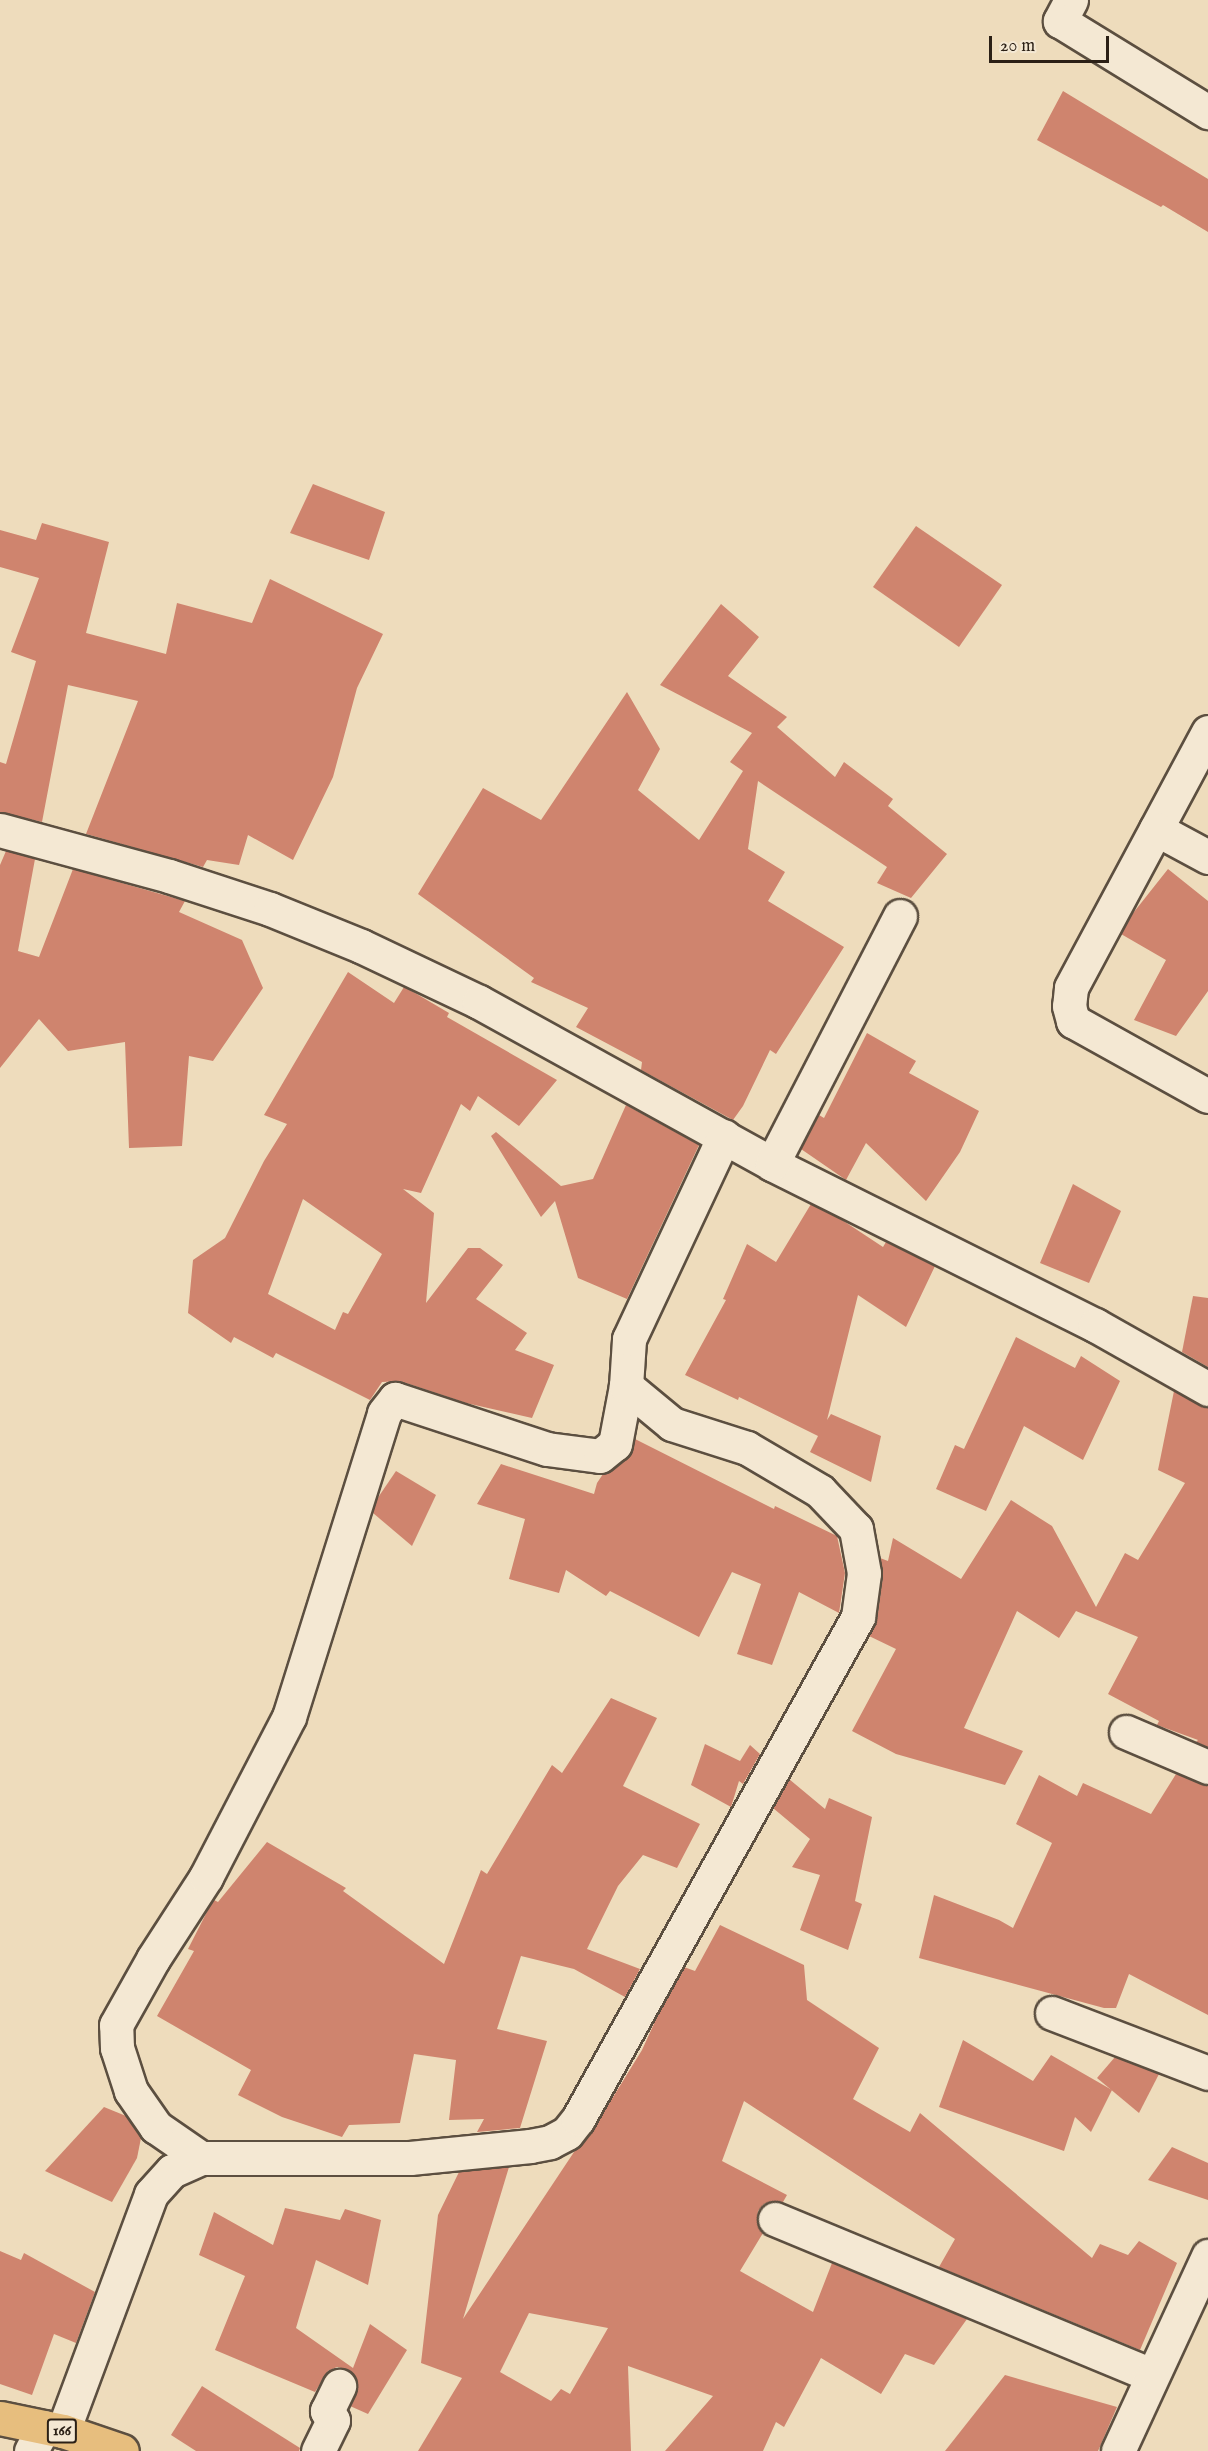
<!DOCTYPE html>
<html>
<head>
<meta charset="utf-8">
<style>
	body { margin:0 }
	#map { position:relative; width:1208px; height:2451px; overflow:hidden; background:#eedcbc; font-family:"IM FELL English",serif }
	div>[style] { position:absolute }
	.building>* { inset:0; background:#cf846e }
	.roads { filter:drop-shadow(2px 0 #5c4f40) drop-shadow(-2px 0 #5c4f40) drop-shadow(0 2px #5c4f40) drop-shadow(0 -2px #5c4f40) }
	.minor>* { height:33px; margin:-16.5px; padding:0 16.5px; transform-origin:16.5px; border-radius:16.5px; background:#f4e8d3 }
	.major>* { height:33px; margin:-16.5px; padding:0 16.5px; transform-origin:16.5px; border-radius:16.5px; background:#e7be7e }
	span { translate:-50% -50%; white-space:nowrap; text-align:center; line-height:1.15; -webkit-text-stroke:4.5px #f4e8d3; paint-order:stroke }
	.shield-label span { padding:2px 4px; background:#f4e8d3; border:2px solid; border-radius:4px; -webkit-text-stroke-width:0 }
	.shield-label { font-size:15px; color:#2b2016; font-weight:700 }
	.scale { position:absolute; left:989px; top:36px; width:120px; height:27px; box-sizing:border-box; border:3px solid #2b2016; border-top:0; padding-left:8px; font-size:18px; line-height:21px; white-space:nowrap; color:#2b2016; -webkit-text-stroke:4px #f4e8d3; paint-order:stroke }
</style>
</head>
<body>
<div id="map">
	<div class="building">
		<div style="clip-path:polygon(1063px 91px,1208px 179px,1208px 232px,1163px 205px,1161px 207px,1037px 140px)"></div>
		<div style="clip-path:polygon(313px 484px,385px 512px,369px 560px,290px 533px)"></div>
		<div style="clip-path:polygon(42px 523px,109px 542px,86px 633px,166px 654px,177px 603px,252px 623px,270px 579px,383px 634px,357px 688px,333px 777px,293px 860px,248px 835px,239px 865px,207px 860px,203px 867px,86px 834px,138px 701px,68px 685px,42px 822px,0 812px,0 762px,6px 764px,36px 661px,11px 652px,39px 578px,0 567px,0 530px,36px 540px)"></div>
		<div style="clip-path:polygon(916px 526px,1002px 585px,959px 647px,873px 587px)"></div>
		<div style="clip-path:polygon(721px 604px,759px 637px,728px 676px,787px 717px,777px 727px,835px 777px,844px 762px,893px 799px,888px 806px,947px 854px,911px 898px,877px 883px,887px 867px,758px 781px,748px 849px,785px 872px,768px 901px,844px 947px,776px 1054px,770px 1050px,743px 1106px,733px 1120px,641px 1070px,642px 1062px,576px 1027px,588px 1008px,531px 982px,534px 978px,418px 894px,483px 788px,541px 820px,627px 692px,660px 749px,638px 790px,699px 840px,743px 771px,730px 762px,752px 733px,660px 685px)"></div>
		<div style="clip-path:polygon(6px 851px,35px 859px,18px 951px,39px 957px,73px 869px,185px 901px,179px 912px,242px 940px,263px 988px,213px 1061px,189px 1056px,182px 1146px,129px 1148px,125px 1042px,68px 1051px,39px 1019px,0 1068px,0 865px)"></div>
		<div style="clip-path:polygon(1168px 869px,1208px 901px,1208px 991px,1176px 1036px,1134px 1020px,1166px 960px,1121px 934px,1130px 917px)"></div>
		<div style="clip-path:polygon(evenodd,348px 972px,394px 1003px,404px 987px,415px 993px,449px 1013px,447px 1017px,557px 1080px,519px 1126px,478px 1096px,470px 1111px,461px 1104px,421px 1193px,403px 1189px,434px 1213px,426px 1303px,468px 1248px,480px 1248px,503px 1265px,476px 1299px,527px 1333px,515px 1350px,554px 1365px,532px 1418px,466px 1403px,400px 1381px,382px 1382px,370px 1400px,276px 1353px,273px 1358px,234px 1337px,231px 1343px,188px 1313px,193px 1260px,225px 1238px,264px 1161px,287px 1124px,264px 1115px,348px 972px,303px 1199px,382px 1254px,348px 1314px,343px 1312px,335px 1330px,268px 1294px,303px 1199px)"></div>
		<div style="clip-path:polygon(867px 1033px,916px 1061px,909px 1073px,979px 1111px,960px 1152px,926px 1201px,866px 1143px,846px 1180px,801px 1149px,819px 1115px,824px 1118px)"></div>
		<div style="clip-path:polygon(626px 1105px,699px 1145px,627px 1299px,578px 1278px,555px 1201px,541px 1217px,491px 1136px,496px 1132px,561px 1186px,593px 1179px)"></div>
		<div style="clip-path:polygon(1073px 1184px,1121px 1211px,1089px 1283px,1040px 1263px)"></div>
		<div style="clip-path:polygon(811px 1204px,839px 1218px,883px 1247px,886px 1242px,935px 1266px,906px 1327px,858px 1295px,827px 1420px,831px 1414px,881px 1436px,871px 1482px,810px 1452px,818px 1436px,739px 1397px,738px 1400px,685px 1375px,726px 1300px,723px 1299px,747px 1244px,776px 1262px)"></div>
		<div style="clip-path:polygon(1193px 1296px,1208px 1298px,1208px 1367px,1182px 1352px)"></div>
		<div style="clip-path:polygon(1016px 1337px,1075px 1368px,1081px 1356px,1120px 1381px,1083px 1460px,1024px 1426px,986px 1511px,936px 1489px,955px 1445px,964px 1449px)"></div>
		<div style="clip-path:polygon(1174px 1391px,1208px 1408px,1208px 1747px,1196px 1742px,1198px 1740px,1157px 1725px,1159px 1721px,1108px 1694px,1138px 1637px,1076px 1611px,1059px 1638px,1017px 1611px,964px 1728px,1023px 1751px,1005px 1785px,896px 1754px,852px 1731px,896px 1649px,869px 1636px,877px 1620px,883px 1576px,880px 1558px,888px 1561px,893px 1538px,961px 1579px,1011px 1500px,1052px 1526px,1096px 1607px,1125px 1553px,1138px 1560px,1185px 1483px,1158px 1470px)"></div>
		<div style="clip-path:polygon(635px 1439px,774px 1509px,775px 1506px,837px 1536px,845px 1573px,839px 1613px,799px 1592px,772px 1665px,737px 1654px,761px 1584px,732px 1572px,699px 1637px,610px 1591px,606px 1596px,566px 1570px,559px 1593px,509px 1579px,525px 1519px,477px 1504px,501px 1464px,594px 1494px,597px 1483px,603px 1474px,627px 1458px)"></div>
		<div style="clip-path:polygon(396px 1471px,436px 1495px,412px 1546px,373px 1513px,377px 1499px)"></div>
		<div style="clip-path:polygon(611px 1698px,657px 1718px,623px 1786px,700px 1824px,677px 1868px,643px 1855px,618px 1886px,587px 1949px,640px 1969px,625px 1997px,574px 1969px,521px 1956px,497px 2029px,547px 2041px,520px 2128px,477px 2132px,484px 2119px,449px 2120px,456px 2060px,414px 2054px,400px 2123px,349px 2125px,342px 2137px,282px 2117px,238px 2095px,251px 2070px,157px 2016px,194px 1951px,188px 1949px,212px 1902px,214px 1900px,218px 1902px,267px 1842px,346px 1888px,343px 1891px,444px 1964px,481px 1870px,487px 1874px,552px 1765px,562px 1773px)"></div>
		<div style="clip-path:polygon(705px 1744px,740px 1761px,750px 1745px,760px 1754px,743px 1784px,739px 1781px,731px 1807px,691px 1785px)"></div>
		<div style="clip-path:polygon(1176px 1774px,1208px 1785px,1208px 2015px,1129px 1974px,1116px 2008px,1104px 2008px,919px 1958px,934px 1895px,999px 1920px,1013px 1928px,1052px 1843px,1016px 1824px,1039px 1775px,1077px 1796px,1083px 1783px,1151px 1814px)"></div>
		<div style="clip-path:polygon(789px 1779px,825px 1809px,829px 1798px,872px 1817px,855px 1901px,862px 1904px,848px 1950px,800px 1930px,820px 1875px,792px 1867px,810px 1839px,773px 1808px)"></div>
		<div style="clip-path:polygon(evenodd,720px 1925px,804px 1965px,807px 2000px,879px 2048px,853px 2099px,910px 2132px,920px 2113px,1092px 2258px,1100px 2244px,1128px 2255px,1139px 2241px,1177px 2263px,1140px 2350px,939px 2267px,955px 2239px,744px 2101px,722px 2161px,787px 2195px,783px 2202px,772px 2201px,764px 2204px,758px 2211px,757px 2222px,763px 2233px,740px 2271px,813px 2312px,832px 2263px,967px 2319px,934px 2365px,905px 2354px,881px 2394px,821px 2358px,784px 2427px,776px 2422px,763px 2451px,665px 2451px,713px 2396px,628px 2366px,631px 2451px,418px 2451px,462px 2378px,421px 2363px,438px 2215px,459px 2172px,509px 2167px,463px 2319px,576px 2149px,594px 2128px,642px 2050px,658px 2015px,684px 1967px,695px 1971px,720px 1925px,529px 2313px,608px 2328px,570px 2394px,561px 2389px,551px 2401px,500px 2372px,529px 2313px)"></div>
		<div style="clip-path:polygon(963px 2040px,1033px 2081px,1051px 2055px,1112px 2090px,1091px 2132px,1075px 2117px,1064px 2151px,939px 2107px)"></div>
		<div style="clip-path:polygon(1115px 2057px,1159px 2074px,1139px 2113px,1097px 2078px)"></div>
		<div style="clip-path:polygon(104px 2107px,126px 2116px,141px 2138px,137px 2158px,112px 2202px,45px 2171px)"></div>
		<div style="clip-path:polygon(1172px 2147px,1208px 2163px,1208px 2200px,1148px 2180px)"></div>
		<div style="clip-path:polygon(285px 2208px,340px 2220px,345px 2209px,381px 2220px,368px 2285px,316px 2260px,296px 2328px,353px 2368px,370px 2324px,407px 2350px,368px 2414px,350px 2406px,358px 2384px,354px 2375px,347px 2369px,337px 2367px,328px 2371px,315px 2392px,215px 2350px,245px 2276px,199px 2255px,214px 2212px,273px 2245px)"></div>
		<div style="clip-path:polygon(0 2251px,21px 2260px,24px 2253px,95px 2292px,76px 2343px,54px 2334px,32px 2395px,0 2384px)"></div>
		<div style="clip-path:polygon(1005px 2375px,1117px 2407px,1098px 2451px,945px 2451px)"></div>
		<div style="clip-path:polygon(202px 2386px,300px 2448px,299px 2451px,196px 2451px,171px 2435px)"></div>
	</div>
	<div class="roads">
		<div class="minor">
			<div style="left:1071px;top:0;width:24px;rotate:118deg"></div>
			<div style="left:1060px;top:21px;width:174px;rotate:31.6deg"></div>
			<div style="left:1208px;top:732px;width:290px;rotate:118.2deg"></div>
			<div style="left:1071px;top:988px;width:18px;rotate:96deg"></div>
			<div style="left:1069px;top:1006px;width:16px;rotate:75deg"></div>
			<div style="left:1073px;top:1021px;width:154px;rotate:29.1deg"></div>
			<div style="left:1156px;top:829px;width:59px;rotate:28.3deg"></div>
			<div style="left:0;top:830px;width:175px;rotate:15.2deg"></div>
			<div style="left:169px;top:876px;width:106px;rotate:18.1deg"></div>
			<div style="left:270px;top:909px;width:98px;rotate:22.1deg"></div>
			<div style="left:361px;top:946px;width:131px;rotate:25.4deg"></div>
			<div style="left:479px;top:1002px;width:335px;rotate:28.9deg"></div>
			<div style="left:772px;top:1164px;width:361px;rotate:26.5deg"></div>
			<div style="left:1095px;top:1325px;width:130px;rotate:29.5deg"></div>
			<div style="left:772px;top:1164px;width:279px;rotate:-62.7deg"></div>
			<div style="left:1126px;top:1732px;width:89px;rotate:23.1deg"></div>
			<div style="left:1052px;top:2013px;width:167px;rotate:21deg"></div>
			<div style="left:201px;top:2158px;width:55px;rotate:-145.4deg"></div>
			<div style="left:156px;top:2127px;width:44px;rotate:-124.8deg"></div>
			<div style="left:131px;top:2091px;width:45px;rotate:-108deg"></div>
			<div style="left:117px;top:2048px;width:23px;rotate:-92deg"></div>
			<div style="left:116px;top:2025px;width:76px;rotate:-60.7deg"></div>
			<div style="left:153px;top:1959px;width:98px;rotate:-57.1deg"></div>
			<div style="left:206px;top:1877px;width:180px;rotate:-62.6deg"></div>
			<div style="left:289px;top:1717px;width:318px;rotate:-72.6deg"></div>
			<div style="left:384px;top:1413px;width:18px;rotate:-52deg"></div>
			<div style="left:395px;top:1399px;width:160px;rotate:18.2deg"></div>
			<div style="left:547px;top:1449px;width:53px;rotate:7.5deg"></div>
			<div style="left:600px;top:1456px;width:19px;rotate:-39deg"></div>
			<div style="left:615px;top:1444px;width:59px;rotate:-79.3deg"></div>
			<div style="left:775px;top:2219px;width:408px;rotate:22.5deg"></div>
			<div style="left:63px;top:2431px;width:253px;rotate:-69.6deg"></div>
			<div style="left:151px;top:2194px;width:31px;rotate:-48deg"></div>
			<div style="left:172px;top:2171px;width:32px;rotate:-24deg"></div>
			<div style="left:201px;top:2158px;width:209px"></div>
			<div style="left:410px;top:2158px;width:121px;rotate:-5.7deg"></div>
			<div style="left:530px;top:2146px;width:20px;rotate:-11deg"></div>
			<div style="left:550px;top:2142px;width:19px;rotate:-28deg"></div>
			<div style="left:567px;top:2133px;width:18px;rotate:-52deg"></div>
			<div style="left:578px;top:2119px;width:575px;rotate:-60.85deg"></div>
			<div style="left:858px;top:1617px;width:44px;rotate:-82.2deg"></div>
			<div style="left:864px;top:1573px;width:45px;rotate:-100.3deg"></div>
			<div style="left:856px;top:1529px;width:52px;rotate:-133.5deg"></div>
			<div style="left:820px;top:1491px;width:85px;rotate:-149.5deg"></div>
			<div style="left:747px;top:1448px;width:79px;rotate:-162.3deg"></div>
			<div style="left:672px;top:1424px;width:60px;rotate:-140.4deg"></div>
			<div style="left:626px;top:1386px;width:47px;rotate:-86.3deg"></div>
			<div style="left:629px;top:1339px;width:224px;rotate:-64.9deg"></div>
			<div style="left:31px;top:2451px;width:27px;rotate:-62deg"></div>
			<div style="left:318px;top:2451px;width:34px;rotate:-64deg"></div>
			<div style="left:333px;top:2420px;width:11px;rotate:-124deg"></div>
			<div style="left:327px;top:2411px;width:28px;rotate:-64deg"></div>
			<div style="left:1118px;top:2451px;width:215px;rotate:-65.2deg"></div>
		</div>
		<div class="major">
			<div style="left:0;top:2418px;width:64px;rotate:11.7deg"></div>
			<div style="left:63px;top:2431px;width:62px;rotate:18.7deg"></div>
		</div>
	</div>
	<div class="shield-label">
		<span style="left:62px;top:2431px">166</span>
	</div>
	<div class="scale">20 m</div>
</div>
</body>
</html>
